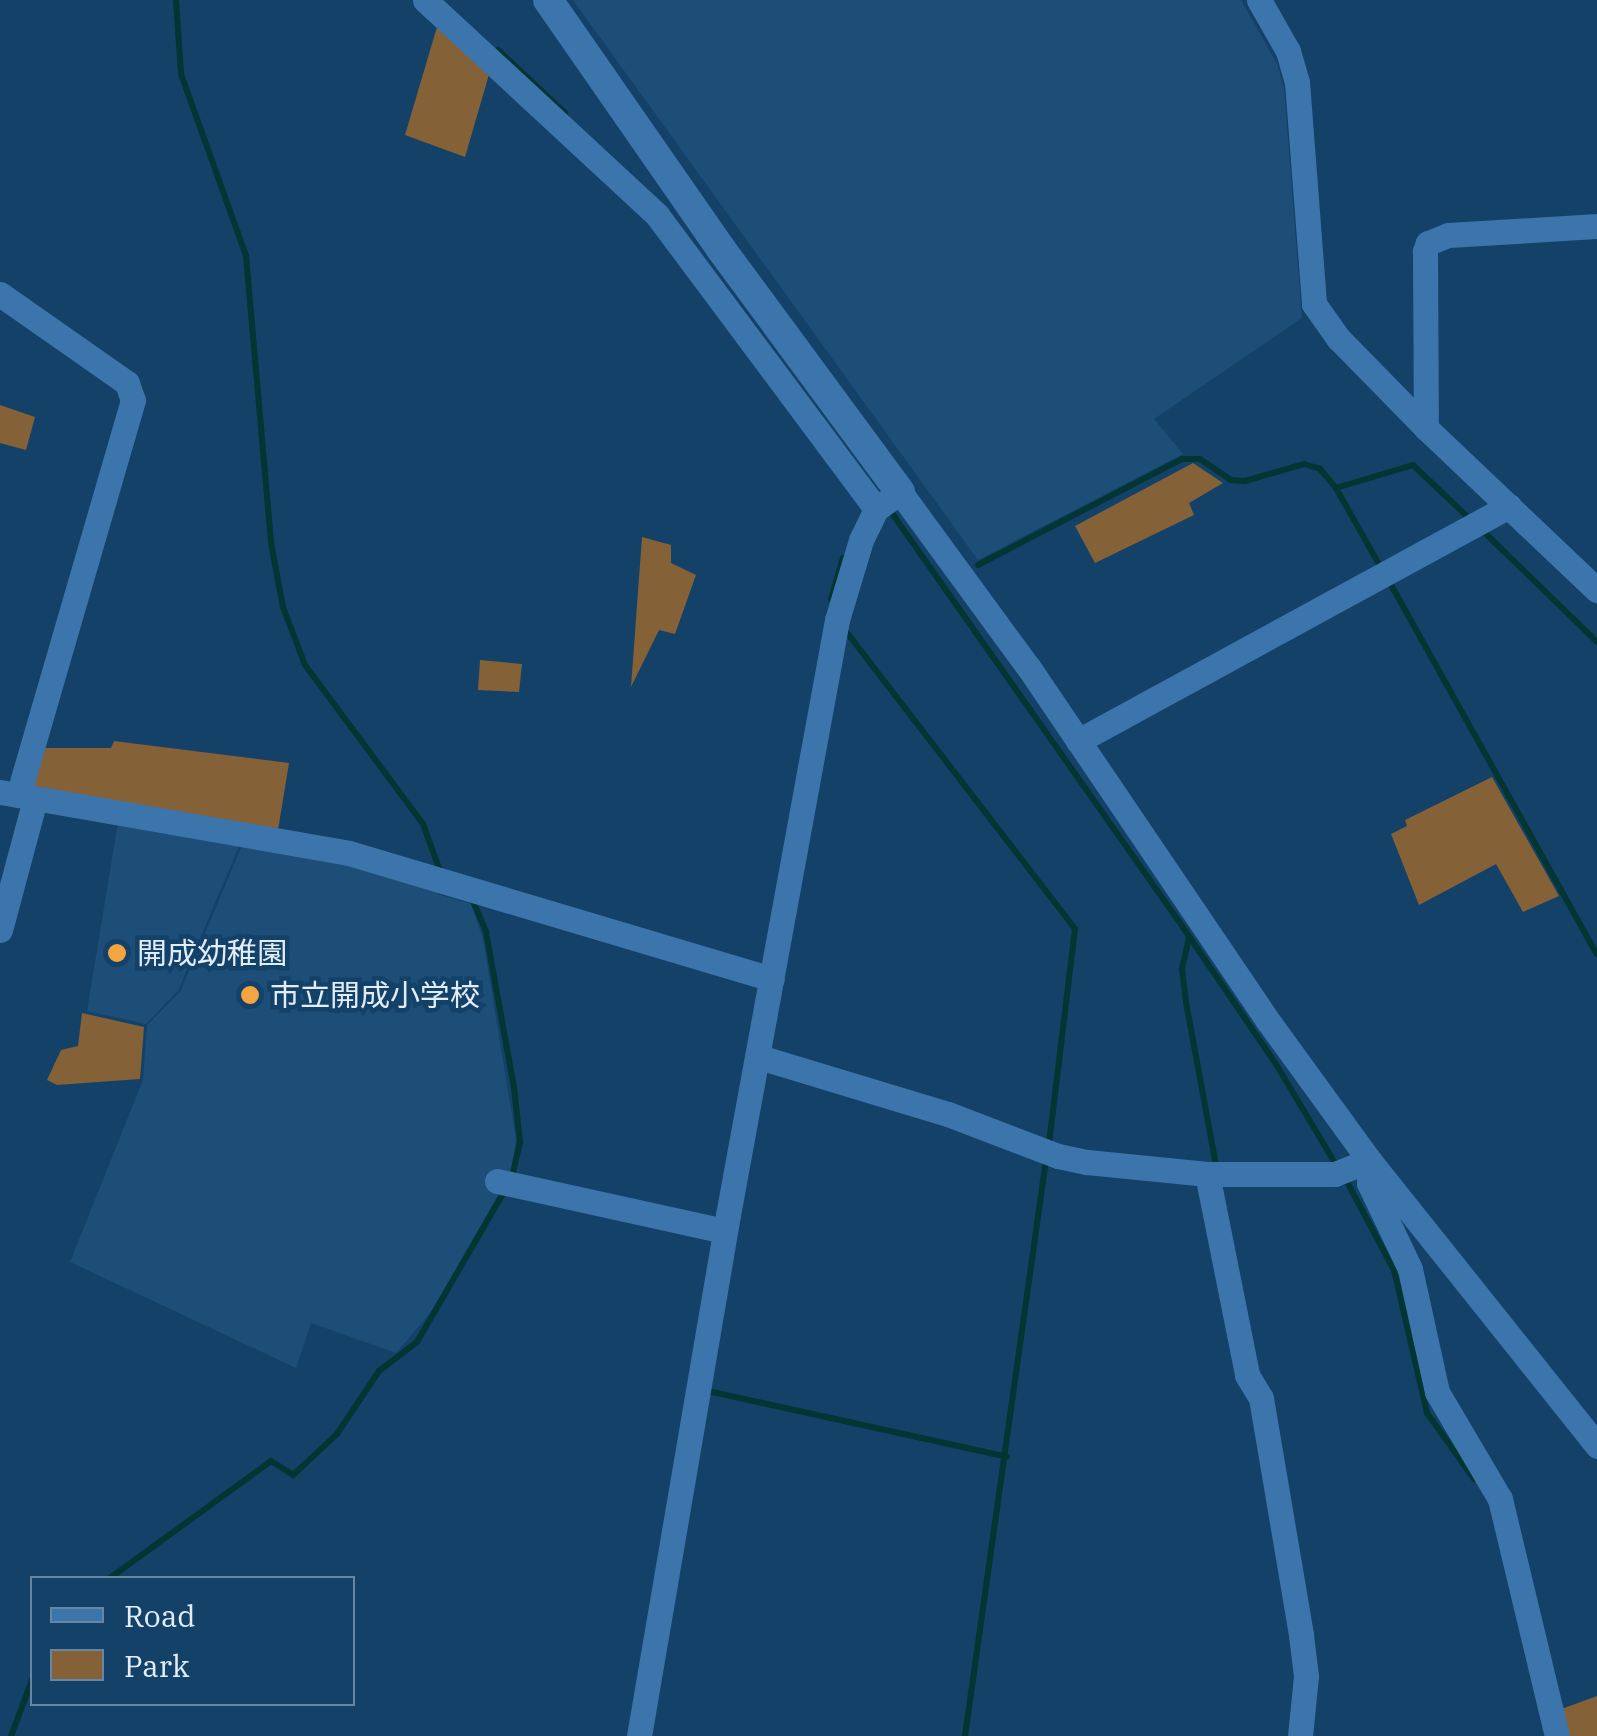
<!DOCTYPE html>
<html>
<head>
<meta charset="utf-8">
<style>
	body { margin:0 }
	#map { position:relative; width:1597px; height:1736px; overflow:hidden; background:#144168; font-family:"IBM Plex Serif","Noto Sans JP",serif }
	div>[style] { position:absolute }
	.built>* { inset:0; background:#1c4e78 }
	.green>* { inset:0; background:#856137 }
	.stream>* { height:6px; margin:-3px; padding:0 3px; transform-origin:3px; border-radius:3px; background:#033532 }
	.minor>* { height:25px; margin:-12.5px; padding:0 12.5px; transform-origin:12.5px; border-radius:12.5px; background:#3b75ab }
	.tertiary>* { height:30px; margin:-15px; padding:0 15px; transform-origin:15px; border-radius:15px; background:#3b75ab }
	.dots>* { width:28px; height:28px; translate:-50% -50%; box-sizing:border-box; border:5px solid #144168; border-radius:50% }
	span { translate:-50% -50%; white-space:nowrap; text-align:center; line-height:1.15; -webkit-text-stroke:9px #144168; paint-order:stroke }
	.poi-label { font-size:30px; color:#e1edf9 }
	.left { translate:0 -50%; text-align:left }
	.legend { position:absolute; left:30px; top:1576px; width:325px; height:130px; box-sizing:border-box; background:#144168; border:2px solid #6686a2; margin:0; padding:12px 18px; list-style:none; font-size:30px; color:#e1edf9 }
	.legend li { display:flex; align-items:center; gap:20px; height:50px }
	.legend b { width:50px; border:2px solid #6686a2 }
</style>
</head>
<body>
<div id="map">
	<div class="built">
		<div style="clip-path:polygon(573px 0,1241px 0,1277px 64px,1284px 88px,1302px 318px,1154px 419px,1183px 454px,978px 560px)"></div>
		<div style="clip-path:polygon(118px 822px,240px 844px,178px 991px,146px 1024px,87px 1011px)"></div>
		<div style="clip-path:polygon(243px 843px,437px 884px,438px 894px,471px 904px,483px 939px,516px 1139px,512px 1170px,433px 1310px,396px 1353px,311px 1323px,296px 1368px,70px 1262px,143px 1080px,147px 1025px,180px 992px)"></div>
	</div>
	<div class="green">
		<div style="clip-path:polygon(437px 27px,490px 71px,465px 157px,405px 135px)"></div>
		<div style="clip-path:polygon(0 405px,35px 417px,26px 450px,0 443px)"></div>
		<div style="clip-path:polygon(1193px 463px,1223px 483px,1189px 503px,1194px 515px,1095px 563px,1075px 526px)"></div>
		<div style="clip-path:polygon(642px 537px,671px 545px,671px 563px,696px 575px,675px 634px,659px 630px,631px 687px)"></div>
		<div style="clip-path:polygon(480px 660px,522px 664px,519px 692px,478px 690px)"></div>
		<div style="clip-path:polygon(114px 741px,289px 763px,277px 836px,32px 790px,43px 748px,111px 748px)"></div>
		<div style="clip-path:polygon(1492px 777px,1559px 896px,1523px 912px,1496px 864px,1419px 905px,1391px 834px,1407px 826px,1405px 820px)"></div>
		<div style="clip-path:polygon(82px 1013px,144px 1027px,140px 1079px,57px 1085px,47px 1080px,61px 1050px,78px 1046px)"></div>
		<div style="clip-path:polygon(1597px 1696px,1597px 1736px,1562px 1736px,1556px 1711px)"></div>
	</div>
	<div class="stream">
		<div style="left:176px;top:0;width:74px;rotate:86.1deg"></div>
		<div style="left:181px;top:74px;width:193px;rotate:70.3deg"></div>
		<div style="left:246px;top:256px;width:288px;rotate:85deg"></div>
		<div style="left:271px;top:543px;width:65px;rotate:79.4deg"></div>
		<div style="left:283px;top:607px;width:62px;rotate:69.2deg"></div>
		<div style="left:305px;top:665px;width:198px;rotate:53.4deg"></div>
		<div style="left:423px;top:824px;width:50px;rotate:70.1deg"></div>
		<div style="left:498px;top:50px;width:92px;rotate:43.2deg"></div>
		<div style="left:1336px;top:488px;width:80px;rotate:-16.6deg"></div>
		<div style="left:1413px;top:465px;width:79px;rotate:43.5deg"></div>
		<div style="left:889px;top:509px;width:502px;rotate:54.89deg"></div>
		<div style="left:1178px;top:920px;width:174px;rotate:55.8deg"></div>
		<div style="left:1276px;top:1064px;width:121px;rotate:59.2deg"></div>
		<div style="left:1484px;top:532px;width:158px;rotate:44.2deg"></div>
		<div style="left:978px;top:565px;width:230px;rotate:-27.5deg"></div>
		<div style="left:1182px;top:459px;width:18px"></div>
		<div style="left:1200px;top:459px;width:37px;rotate:34deg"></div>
		<div style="left:1231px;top:480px;width:14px;rotate:4deg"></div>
		<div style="left:1245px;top:481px;width:61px;rotate:-16.1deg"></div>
		<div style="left:1304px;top:464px;width:17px;rotate:17deg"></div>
		<div style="left:1320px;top:469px;width:25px;rotate:50deg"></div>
		<div style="left:1336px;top:488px;width:92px;rotate:60.6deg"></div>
		<div style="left:1389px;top:581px;width:427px;rotate:60.9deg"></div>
		<div style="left:831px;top:599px;width:43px;rotate:-73.7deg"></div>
		<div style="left:848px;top:634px;width:372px;rotate:52.4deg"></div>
		<div style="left:1075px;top:929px;width:216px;rotate:96.9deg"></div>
		<div style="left:473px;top:901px;width:34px;rotate:67deg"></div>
		<div style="left:486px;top:932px;width:158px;rotate:79.8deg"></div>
		<div style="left:514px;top:1087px;width:55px;rotate:83.8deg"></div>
		<div style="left:520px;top:1142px;width:35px;rotate:103deg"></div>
		<div style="left:1189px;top:938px;width:32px;rotate:103deg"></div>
		<div style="left:1182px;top:969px;width:33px;rotate:83deg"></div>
		<div style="left:1186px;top:1002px;width:167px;rotate:79.6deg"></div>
		<div style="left:1345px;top:1178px;width:104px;rotate:62deg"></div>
		<div style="left:1394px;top:1270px;width:147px;rotate:77deg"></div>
		<div style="left:1427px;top:1413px;width:81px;rotate:54.5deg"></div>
		<div style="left:708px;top:1391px;width:306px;rotate:12.4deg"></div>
		<div style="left:110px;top:1578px;width:199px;rotate:-36deg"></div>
		<div style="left:271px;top:1461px;width:26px;rotate:32deg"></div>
		<div style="left:293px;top:1475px;width:60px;rotate:-43deg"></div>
		<div style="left:337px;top:1434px;width:76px;rotate:-56.3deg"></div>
		<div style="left:379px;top:1371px;width:48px;rotate:-37.3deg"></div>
		<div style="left:417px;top:1342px;width:179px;rotate:-59.9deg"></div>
		<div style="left:11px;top:1736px;width:60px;rotate:-69.4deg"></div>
		<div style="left:965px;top:1736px;width:582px;rotate:-82deg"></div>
	</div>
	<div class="minor">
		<div style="left:425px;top:0;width:316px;rotate:42.8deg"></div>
		<div style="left:657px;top:215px;width:367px;rotate:53.3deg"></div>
		<div style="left:1259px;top:0;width:59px;rotate:60.4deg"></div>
		<div style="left:1288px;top:51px;width:32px;rotate:74deg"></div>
		<div style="left:1297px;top:82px;width:223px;rotate:85.6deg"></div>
		<div style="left:1314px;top:304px;width:42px;rotate:54.8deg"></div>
		<div style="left:1338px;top:338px;width:126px;rotate:45.6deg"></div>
		<div style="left:1597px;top:226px;width:149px;rotate:176.5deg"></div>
		<div style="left:1448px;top:235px;width:22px;rotate:158deg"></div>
		<div style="left:1428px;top:243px;width:9px;rotate:111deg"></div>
		<div style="left:1425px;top:251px;width:177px;rotate:89.7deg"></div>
		<div style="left:1426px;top:428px;width:236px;rotate:43.5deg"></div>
		<div style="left:0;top:294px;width:155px;rotate:35deg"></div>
		<div style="left:127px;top:383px;width:18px;rotate:71deg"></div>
		<div style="left:133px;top:400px;width:411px;rotate:106.2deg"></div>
		<div style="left:1078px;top:741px;width:491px;rotate:-28.6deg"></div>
		<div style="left:0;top:792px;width:354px;rotate:9.9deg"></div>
		<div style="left:349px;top:853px;width:441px;rotate:16.6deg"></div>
		<div style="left:0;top:930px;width:136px;rotate:-75deg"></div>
		<div style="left:759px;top:1057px;width:197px;rotate:16.8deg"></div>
		<div style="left:948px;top:1114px;width:118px;rotate:20.9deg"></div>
		<div style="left:1058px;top:1156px;width:30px;rotate:12deg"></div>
		<div style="left:1087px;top:1162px;width:121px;rotate:5.7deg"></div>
		<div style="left:1207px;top:1174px;width:128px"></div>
		<div style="left:1335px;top:1174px;width:37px;rotate:-22deg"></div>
		<div style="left:1369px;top:1163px;width:20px;rotate:90deg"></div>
		<div style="left:1369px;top:1183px;width:95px;rotate:64.5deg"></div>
		<div style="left:1410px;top:1269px;width:126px;rotate:77.6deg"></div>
		<div style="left:1437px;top:1392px;width:124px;rotate:59.5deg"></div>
		<div style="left:1500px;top:1499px;width:244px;rotate:76.5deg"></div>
		<div style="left:1207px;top:1174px;width:205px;rotate:78.7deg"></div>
		<div style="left:1247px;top:1375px;width:27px;rotate:59deg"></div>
		<div style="left:1261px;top:1398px;width:240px;rotate:80.4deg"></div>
		<div style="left:1301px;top:1635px;width:41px;rotate:83deg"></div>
		<div style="left:1306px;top:1676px;width:60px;rotate:95.7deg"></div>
		<div style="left:497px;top:1181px;width:233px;rotate:12.4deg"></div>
		<div style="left:639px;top:1736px;width:529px;rotate:-80.31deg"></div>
		<div style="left:728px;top:1215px;width:605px;rotate:-79.62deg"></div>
		<div style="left:837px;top:620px;width:84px;rotate:-73.3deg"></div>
		<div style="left:861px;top:540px;width:34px;rotate:-64deg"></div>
		<div style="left:876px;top:509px;width:29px;rotate:-35deg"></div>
		<div style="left:900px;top:492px;width:218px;rotate:53.8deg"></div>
		<div style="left:1029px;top:668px;width:426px;rotate:55.9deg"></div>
		<div style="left:1268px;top:1021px;width:172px;rotate:54deg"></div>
		<div style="left:1369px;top:1160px;width:366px;rotate:51.4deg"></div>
	</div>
	<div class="tertiary">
		<div style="left:548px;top:0;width:303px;rotate:55.2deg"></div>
		<div style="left:721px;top:249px;width:302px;rotate:53.6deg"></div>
	</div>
	<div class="dots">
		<div style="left:117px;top:953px;background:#f2a541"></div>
		<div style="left:250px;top:995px;background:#f2a541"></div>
	</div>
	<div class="poi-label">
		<span class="left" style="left:137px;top:953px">開成幼稚園</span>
		<span class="left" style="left:270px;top:995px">市立開成小学校</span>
	</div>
	<ul class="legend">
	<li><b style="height:12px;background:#3b75ab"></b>Road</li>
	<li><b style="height:28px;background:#856137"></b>Park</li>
	</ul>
</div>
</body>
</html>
